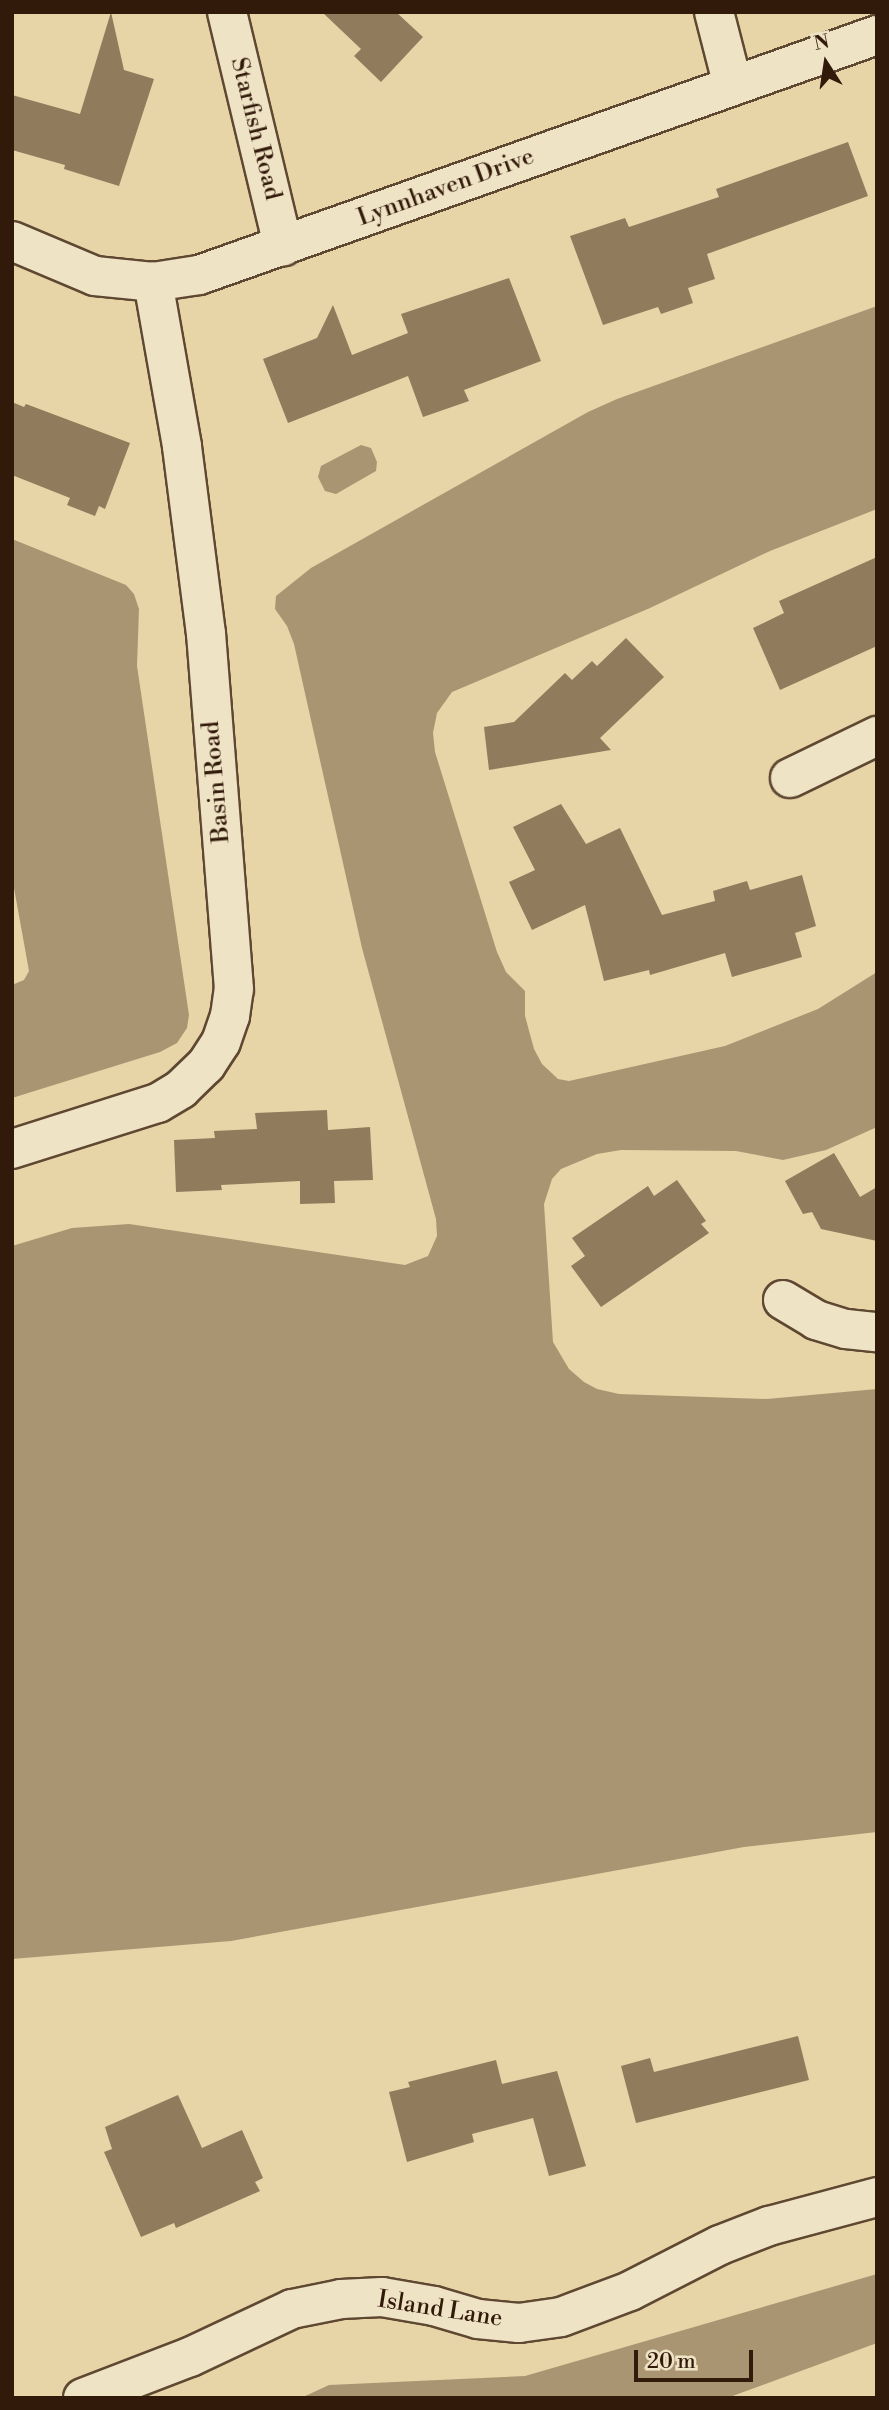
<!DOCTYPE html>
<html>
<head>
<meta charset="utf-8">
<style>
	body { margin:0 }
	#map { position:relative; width:889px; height:2410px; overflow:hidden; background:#e7d4a7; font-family:"Libre Bodoni",serif }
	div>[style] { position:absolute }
	.water>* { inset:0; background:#a99572 }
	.building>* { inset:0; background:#907b5c }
	.roads { filter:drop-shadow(2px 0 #5f4831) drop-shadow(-2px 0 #5f4831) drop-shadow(0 2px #5f4831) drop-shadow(0 -2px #5f4831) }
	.minor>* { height:38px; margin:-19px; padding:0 19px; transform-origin:19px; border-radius:19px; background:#efe3c6 }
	span { translate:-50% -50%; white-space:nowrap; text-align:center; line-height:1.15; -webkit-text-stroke:7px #efe3c6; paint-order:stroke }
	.street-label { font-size:24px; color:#321a0a }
	.frame { position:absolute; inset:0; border:14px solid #321a0a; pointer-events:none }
	.north { position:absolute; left:791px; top:28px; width:70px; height:70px; -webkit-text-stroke:5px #efe3c6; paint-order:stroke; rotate:348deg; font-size:19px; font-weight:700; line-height:28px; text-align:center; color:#321a0a }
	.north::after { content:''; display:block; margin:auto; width:24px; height:32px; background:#321a0a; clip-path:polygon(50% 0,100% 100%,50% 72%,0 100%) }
	.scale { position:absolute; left:634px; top:2350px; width:119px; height:32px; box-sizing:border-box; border:4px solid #321a0a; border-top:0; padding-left:9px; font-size:21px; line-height:24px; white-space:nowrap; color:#321a0a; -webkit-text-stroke:5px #efe3c6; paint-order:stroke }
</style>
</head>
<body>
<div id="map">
	<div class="water">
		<div style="clip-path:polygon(877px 306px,877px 509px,770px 551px,650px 608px,452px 692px,437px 713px,433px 733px,435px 752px,497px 952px,506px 972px,525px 991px,525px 1016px,534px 1049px,542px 1064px,558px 1079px,569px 1081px,725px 1046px,818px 1009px,877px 972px,877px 1127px,826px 1150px,783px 1160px,736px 1151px,621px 1150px,597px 1154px,561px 1169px,552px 1179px,544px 1204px,553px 1342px,569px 1369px,584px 1382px,597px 1389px,619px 1394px,767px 1399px,877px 1389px,877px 1832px,744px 1847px,231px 1941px,12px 1959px,12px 1246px,72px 1228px,129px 1224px,405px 1265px,428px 1256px,437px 1236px,436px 1219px,362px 948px,294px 644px,287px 626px,275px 609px,276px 596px,311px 568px,588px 412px,617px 399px)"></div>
		<div style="clip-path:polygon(361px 445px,371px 448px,377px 462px,376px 471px,336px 494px,325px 491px,318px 477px,321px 466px)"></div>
		<div style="clip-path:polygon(12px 539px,126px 585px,134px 594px,139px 609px,137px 666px,189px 1015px,187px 1028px,177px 1043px,160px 1052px,12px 1098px,12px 985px,24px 980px,29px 971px,12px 877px)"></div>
		<div style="clip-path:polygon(877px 2274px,877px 2343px,727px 2398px,301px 2398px,329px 2385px,525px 2376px)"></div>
	</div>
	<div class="building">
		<div style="clip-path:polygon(111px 12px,124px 70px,154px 79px,119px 186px,64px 169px,65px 165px,12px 150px,12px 95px,80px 114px)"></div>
		<div style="clip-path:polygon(322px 12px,396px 12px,423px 37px,381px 82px,354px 56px,361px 49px)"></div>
		<div style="clip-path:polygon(848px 142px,868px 196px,707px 254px,715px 279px,688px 288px,693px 303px,661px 314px,658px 307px,603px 325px,570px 236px,625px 218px,629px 227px,719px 197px,716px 189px)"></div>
		<div style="clip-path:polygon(509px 278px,541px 361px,464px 390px,469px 401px,423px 417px,408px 376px,288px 423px,263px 359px,317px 338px,333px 305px,352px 355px,408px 333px,401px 314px)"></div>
		<div style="clip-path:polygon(12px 402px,24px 407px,26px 404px,130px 443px,105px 509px,99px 506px,95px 516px,67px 505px,70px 498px,12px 475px)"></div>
		<div style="clip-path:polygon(877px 557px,877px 646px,780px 690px,753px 628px,784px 613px,779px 601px)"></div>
		<div style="clip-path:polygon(626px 638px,664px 677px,600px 738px,611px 750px,489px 770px,484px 727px,514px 722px,565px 673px,572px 680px,592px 661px,597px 666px)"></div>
		<div style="clip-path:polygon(561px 804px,586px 844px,620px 828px,662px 915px,715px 901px,713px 891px,747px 881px,750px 890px,802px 875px,816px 926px,795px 933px,802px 957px,732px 977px,725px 953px,650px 975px,649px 970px,604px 981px,585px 905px,532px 930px,509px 882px,535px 870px,513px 827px)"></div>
		<div style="clip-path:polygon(327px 1110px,328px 1130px,370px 1127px,373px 1180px,334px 1181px,335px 1203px,300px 1204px,300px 1181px,221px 1185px,222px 1190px,176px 1192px,174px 1140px,215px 1138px,214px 1131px,257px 1129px,255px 1113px)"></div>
		<div style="clip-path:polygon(834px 1153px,860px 1197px,877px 1187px,877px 1241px,821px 1229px,812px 1212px,803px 1214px,785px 1181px)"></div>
		<div style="clip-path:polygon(677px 1180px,706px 1221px,701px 1224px,709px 1233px,601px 1307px,571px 1266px,585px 1256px,572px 1238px,648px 1186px,654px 1196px)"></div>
		<div style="clip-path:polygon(798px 2036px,809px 2080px,636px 2123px,621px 2066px,650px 2058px,654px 2072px)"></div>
		<div style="clip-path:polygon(496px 2060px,502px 2084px,557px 2071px,586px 2166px,549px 2176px,533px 2118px,472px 2134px,474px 2142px,407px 2162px,389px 2092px,410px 2087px,408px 2082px)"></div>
		<div style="clip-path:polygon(178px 2095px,202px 2148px,242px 2130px,263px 2178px,255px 2182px,260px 2191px,176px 2228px,174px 2223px,141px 2237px,104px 2152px,112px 2149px,105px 2127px)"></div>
	</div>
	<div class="roads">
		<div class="minor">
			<div style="left:227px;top:12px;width:241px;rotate:76.5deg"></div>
			<div style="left:714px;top:12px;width:76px;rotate:75.6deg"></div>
			<div style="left:12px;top:241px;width:90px;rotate:22.9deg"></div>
			<div style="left:95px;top:276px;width:58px;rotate:5.9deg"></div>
			<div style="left:153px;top:282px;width:47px;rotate:-8.7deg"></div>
			<div style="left:199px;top:275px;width:719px;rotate:-19.49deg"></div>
			<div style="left:790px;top:778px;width:97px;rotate:-25.8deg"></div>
			<div style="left:12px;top:1149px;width:153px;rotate:-17.5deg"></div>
			<div style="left:158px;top:1103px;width:27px;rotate:-31deg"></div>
			<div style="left:181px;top:1089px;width:35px;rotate:-44deg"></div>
			<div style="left:206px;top:1065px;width:27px;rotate:-57deg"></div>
			<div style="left:221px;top:1042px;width:28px;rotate:-71deg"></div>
			<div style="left:230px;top:1016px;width:27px;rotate:-82deg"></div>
			<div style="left:234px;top:989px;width:356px;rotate:-94.5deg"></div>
			<div style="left:206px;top:634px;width:190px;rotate:-97.3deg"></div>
			<div style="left:182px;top:446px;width:167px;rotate:-100deg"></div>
			<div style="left:783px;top:1300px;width:39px;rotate:31deg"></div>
			<div style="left:816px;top:1320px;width:31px;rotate:17deg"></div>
			<div style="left:846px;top:1329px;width:31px;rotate:6deg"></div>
			<div style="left:83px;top:2398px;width:115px;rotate:-21deg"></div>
			<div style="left:190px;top:2357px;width:113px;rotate:-25.2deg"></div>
			<div style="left:292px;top:2309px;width:50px;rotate:-11.5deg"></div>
			<div style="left:341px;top:2299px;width:41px;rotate:-2.8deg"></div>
			<div style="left:382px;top:2297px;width:53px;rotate:9.8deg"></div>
			<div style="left:434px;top:2306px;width:46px;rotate:16.5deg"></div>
			<div style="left:478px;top:2319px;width:41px;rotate:5.6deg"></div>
			<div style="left:519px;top:2323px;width:42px;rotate:-8.1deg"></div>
			<div style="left:561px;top:2317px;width:74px;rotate:-20.6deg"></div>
			<div style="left:630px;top:2291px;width:101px;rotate:-27.1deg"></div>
			<div style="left:720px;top:2245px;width:53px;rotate:-21.2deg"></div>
			<div style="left:769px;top:2226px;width:112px;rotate:-15deg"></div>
		</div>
	</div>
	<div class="street-label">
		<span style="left:255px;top:129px;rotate:76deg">Starfish Road</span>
		<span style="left:446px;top:188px;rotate:-20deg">Lynnhaven Drive</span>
		<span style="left:217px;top:782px;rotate:-95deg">Basin Road</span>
		<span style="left:440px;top:2310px;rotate:9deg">Island Lane</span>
	</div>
	<div class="frame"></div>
	<div class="north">N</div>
	<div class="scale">20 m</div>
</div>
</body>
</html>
